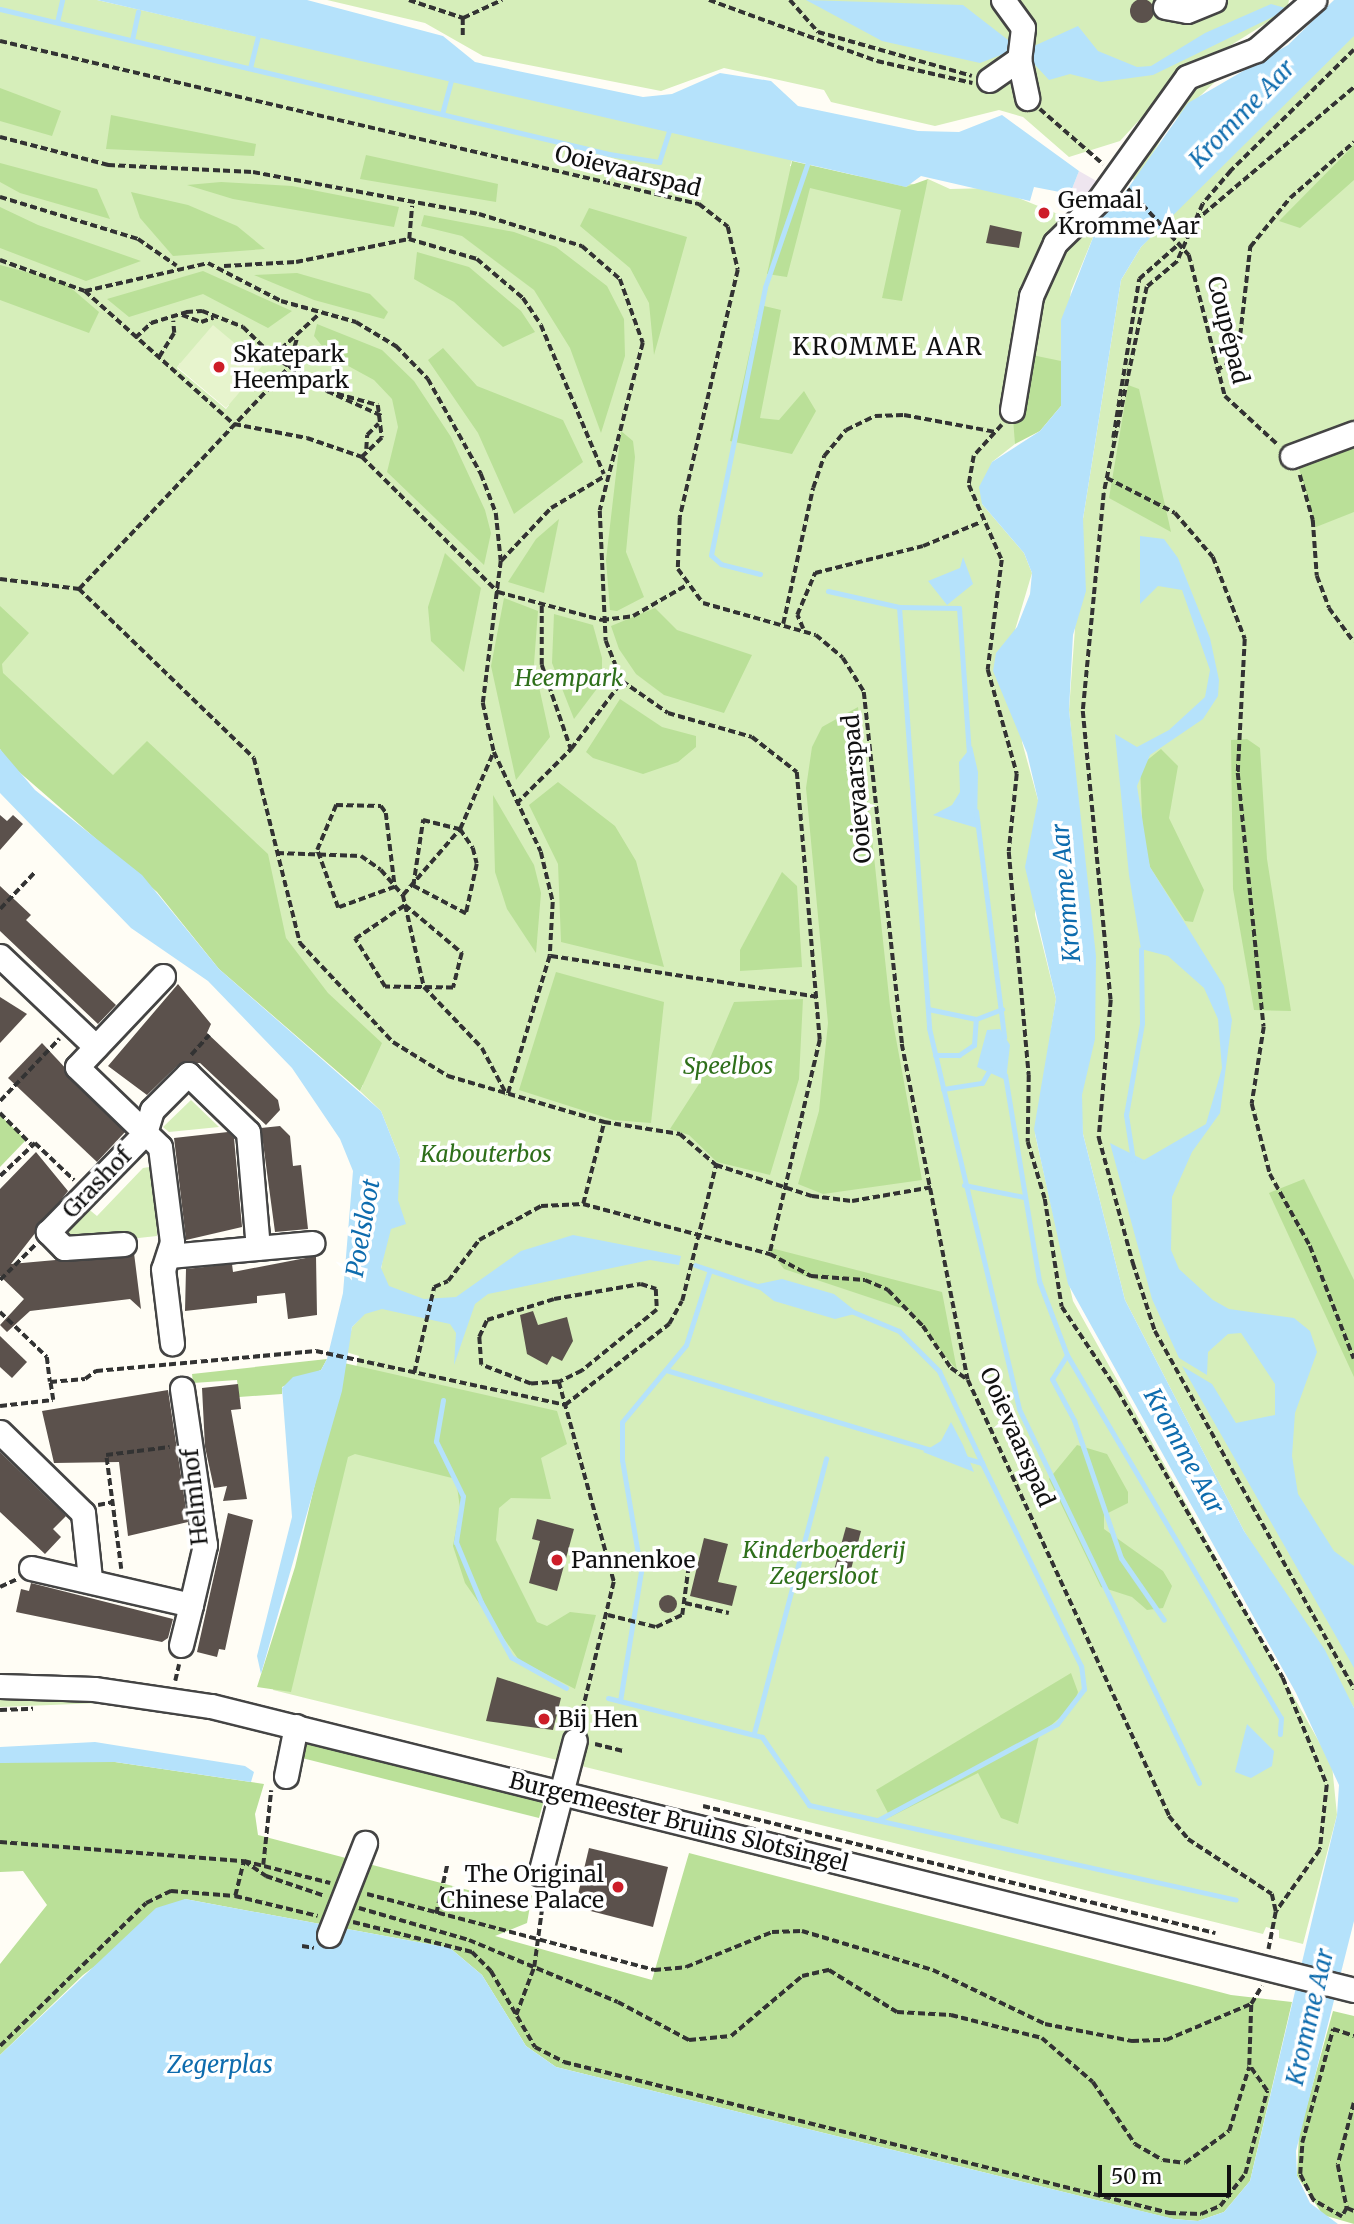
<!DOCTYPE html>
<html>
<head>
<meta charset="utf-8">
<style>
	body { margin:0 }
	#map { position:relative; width:1354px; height:2224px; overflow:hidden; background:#fffdf5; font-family:Merriweather,serif }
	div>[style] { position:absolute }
	.industrial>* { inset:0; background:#eee5ef }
	.green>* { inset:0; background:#d6eeba }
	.forest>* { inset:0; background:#bae098 }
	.pitch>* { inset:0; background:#e7f4cd }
	.water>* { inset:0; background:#b5e2fb }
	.stream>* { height:5px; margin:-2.5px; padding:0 2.5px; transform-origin:2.5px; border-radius:2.5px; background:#b5e2fb }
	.building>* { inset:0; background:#5b514c }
	.round { border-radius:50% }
	.path>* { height:3.5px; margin-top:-1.75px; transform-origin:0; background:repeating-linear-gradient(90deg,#333 0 7px,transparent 0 10.5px) }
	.roads { filter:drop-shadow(2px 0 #444) drop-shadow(-2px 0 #444) drop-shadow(0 2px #444) drop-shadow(0 -2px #444) }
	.minor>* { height:23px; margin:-11.5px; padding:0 11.5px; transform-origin:11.5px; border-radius:11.5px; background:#fff }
	.dots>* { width:19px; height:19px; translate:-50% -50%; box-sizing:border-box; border:4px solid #fff; border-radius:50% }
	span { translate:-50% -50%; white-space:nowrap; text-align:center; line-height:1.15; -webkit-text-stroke:7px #fff; paint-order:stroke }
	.street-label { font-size:23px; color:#111 }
	.poi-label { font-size:23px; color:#111 }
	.left { translate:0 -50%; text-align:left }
	.right { translate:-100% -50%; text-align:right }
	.park-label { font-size:23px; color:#2e6f1a; font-style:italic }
	.water-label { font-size:24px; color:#0e6cae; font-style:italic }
	.neighbourhood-label { font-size:24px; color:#111; letter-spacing:2px }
	.scale { position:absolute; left:1098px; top:2165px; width:133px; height:32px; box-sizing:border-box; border:4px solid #111; border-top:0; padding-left:9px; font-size:21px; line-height:24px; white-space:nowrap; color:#111; -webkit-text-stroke:5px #fff; paint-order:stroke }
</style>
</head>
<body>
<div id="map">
	<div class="industrial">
		<div style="clip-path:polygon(1079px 171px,1100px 183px,1090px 203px,1070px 194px)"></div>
	</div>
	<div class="green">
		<div style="clip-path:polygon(evenodd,0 0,97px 0,757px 150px,792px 160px,790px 166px,926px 186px,928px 179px,950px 189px,994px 188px,1080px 223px,1085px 218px,1094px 235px,1071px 291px,1061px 361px,1015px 444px,992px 462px,982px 504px,1024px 553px,1032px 573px,1015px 630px,1022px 742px,1038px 800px,1035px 915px,1056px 999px,1035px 1134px,1073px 1301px,1332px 1765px,1337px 1815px,1303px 1944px,1279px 1938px,1279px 1930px,1266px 1927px,1263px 1934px,273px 1690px,359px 1356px,346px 1352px,352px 1327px,365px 1313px,381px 1269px,400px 1159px,381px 1111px,360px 1091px,363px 1085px,0 736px,0 0,180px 363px,229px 405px,226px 409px,177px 368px,180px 363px)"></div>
		<div style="clip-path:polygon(327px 0,1289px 0,1287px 10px,1177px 79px,1120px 141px,1069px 157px,1023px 117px,999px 110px,935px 126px,831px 102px,824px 90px,724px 68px,661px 91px,483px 56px,425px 23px)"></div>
		<div style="clip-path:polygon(1354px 28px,1354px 1708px,1244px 1531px,1125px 1300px,1083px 1134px,1079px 1092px,1086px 885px,1069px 710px,1083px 519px,1121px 280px,1141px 247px,1190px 194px)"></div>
		<div style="clip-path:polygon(1275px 54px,1216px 81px,1169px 125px,1137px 182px,1123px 172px,1175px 98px,1245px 55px)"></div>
		<div style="clip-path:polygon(191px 1100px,219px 1127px,169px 1132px,163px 1127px)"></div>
		<div style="clip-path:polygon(156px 1166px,157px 1236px,74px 1245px,61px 1232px,86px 1207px,97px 1216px,143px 1168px)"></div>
		<div style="clip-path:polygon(41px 1697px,86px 1701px,101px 1703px,0 1707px,0 1698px)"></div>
	</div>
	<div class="forest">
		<div style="clip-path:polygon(0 88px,61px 111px,52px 136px,0 121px)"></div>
		<div style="clip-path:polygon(111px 115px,256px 144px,254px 156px,106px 149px)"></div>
		<div style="clip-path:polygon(1354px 145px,1354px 180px,1300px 228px,1279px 221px)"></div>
		<div style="clip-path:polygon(366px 155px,498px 184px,496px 202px,360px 179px)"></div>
		<div style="clip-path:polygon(792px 161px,906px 187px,928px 179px,902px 301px,882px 298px,901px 210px,810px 188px,787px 277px,767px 274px)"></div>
		<div style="clip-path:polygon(0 163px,97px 189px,110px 219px,20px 193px,0 182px)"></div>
		<div style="clip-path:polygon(221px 182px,292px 186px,399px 207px,394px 227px,233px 199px,187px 185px)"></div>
		<div style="clip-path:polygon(131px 192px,188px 205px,237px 226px,265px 249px,173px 256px,140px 218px)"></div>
		<div style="clip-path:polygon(0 207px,38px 225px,141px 261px,86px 281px,0 248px)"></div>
		<div style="clip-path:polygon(589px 208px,687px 237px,654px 355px,649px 303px,630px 268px,580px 226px)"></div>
		<div style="clip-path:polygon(424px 215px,514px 232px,556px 247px,607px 286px,624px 319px,625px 356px,601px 433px,570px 348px,534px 290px,462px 236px,421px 226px)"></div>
		<div style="clip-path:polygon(417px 252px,469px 267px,521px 311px,535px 332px,503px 347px,454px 302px,414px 279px)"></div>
		<div style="clip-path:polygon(0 265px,64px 282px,99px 312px,89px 333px,0 300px)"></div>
		<div style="clip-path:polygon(203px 271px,292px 311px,268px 328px,203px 294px,129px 317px,107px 299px)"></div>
		<div style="clip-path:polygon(297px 273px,370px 294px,388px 312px,384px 319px,314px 300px,254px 275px)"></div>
		<div style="clip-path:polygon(760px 305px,781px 310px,760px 418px,779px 420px,804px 391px,816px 411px,792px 454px,730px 441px)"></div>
		<div style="clip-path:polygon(317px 324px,382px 350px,414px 381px,451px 437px,485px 510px,491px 533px,484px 565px,387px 472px,398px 427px,392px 399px,374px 380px,330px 356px,314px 336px)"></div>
		<div style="clip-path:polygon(443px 348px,477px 386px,563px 420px,583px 462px,514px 514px,478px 433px,428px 360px)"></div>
		<div style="clip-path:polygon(1027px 354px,1061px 361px,1061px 406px,1040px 431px,1015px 444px,1013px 418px)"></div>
		<div style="clip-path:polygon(1128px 385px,1139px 389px,1171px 532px,1109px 498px)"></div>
		<div style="clip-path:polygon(621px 431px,633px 441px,635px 457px,626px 552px,644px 597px,617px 611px,610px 610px,606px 560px)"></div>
		<div style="clip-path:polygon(1354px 438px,1354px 512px,1316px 527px,1297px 462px)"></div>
		<div style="clip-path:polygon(559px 519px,544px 593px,508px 582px,536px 539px)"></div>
		<div style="clip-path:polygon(445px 553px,481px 588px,464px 672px,431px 641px,428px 607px)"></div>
		<div style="clip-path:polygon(504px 598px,538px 611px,534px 664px,550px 737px,516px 780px,491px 666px)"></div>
		<div style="clip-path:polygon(0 606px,29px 633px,2px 664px,3px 673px,113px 775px,147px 741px,268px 854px,286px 938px,328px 993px,382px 1043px,360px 1091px,219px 969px,157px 892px,10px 764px,0 749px)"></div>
		<div style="clip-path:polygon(655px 608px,677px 630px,752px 655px,724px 713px,664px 695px,636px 674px,619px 649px,611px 626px)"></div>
		<div style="clip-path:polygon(554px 614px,593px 625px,602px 658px,602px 682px,574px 719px,552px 663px)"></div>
		<div style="clip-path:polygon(620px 699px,662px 727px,696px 736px,696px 747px,678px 762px,643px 774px,593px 758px,586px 752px)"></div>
		<div style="clip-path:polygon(858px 707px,890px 1006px,922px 1180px,823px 1194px,798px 1184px,819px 1111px,828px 1023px,806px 788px,812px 747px,822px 727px)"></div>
		<div style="clip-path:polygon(1247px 739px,1260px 748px,1267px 859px,1291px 1011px,1254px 1010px,1233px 889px,1231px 740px)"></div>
		<div style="clip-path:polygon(1161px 749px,1178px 766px,1169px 818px,1204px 890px,1193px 922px,1185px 921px,1150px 867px,1143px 840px,1140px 766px)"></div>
		<div style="clip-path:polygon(558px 782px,615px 826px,636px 861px,664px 967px,561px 942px,558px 864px,529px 805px)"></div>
		<div style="clip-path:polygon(493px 795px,534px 865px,541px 893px,536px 953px,507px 909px,495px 872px)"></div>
		<div style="clip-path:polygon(782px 872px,797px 886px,802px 967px,740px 971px,740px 950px)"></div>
		<div style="clip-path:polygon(556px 972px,664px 1002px,651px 1123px,613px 1120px,519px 1090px)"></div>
		<div style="clip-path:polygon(803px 999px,799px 1079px,770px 1175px,717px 1162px,689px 1135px,670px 1129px,699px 1084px,734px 1002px)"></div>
		<div style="clip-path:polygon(0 1115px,26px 1140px,0 1167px)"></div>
		<div style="clip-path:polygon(1304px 1179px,1354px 1280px,1354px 1377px,1269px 1193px)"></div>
		<div style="clip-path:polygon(767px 1247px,942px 1292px,957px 1370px,907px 1310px,784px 1269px)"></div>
		<div style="clip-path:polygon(327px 1359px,321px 1370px,282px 1387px,282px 1394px,239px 1397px,237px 1380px,193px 1383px,192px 1374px)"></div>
		<div style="clip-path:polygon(344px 1363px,557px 1411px,567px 1444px,541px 1458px,551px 1499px,511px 1498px,499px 1508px,496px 1540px,537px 1622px,547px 1626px,570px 1612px,596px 1615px,575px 1689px,519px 1660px,465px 1583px,453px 1546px,460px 1508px,456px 1479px,355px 1454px,348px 1457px,291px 1692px,257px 1687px,295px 1567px)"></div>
		<div style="clip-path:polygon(1077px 1445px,1107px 1454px,1128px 1492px,1128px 1503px,1104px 1515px,1104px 1529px,1163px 1571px,1172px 1586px,1163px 1608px,1147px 1610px,1132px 1597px,1101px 1587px,1049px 1479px)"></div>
		<div style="clip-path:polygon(1071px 1673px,1078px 1692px,1074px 1705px,1039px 1736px,1018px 1824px,1001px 1818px,978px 1773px,890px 1817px,876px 1790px)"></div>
		<div style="clip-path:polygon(302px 1743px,496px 1788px,544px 1800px,539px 1818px,302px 1758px)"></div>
		<div style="clip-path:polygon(42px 1759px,115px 1762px,264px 1784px,255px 1814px,258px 1835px,521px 1904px,532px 1895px,527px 1923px,495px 1936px,652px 1980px,689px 1853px,1231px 1995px,1292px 2002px,1250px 2181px,1224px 2212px,1198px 2221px,1173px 2219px,556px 2067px,526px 2046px,482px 1975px,450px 1948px,185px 1899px,83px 1975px,0 2055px,0 1964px,47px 1905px,23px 1871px,0 1872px,0 1763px)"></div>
		<div style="clip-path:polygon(1333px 2011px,1354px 2016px,1354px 2224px,1323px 2215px,1297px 2176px,1299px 2134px)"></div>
	</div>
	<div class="pitch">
		<div style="clip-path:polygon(213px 325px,262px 366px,226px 408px,177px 367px)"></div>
	</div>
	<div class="water">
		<div style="clip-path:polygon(97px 0,307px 0,443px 36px,475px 62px,643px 97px,672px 94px,720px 73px,771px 81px,798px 106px,918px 131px,959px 132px,1002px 115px,1079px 171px,1070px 194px,1034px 187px,1030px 201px,921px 176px,906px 187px)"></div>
		<div style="clip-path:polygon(806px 0,963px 5px,1012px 43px,1034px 46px,1078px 26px,1098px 51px,1137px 67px,1151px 66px,1205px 33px,1271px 4px,1289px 9px,1153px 75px,1101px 82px,1070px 74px,1049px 80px,1025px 54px,1006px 53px,980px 63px,882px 41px)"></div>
		<div style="clip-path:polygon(1334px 0,1354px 0,1354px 36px,1141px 247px,1121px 280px,1083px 519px,1086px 591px,1073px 635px,1069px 710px,1096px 956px,1095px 1039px,1082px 1095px,1083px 1134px,1125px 1300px,1244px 1531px,1325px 1650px,1354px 1708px,1354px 1921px,1296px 2151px,1297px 2176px,1310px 2203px,1338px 2224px,0 2224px,0 2055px,156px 1908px,185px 1899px,450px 1948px,482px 1975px,526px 2046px,556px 2067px,1174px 2219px,1198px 2221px,1224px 2212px,1250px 2181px,1337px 1815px,1339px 1785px,1296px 1693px,1068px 1284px,1034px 1129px,1056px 999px,1025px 867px,1038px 800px,1027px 753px,993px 671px,996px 653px,1017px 627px,1030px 594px,1032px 573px,1024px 553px,982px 504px,979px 487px,992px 462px,1040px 431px,1061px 406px,1061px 320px,1094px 235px,1085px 218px,1117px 204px,1188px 103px,1288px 45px)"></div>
		<div style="clip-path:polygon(1140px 536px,1164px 539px,1178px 558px,1210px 638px,1219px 680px,1218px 696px,1203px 719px,1150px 755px,1137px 786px,1150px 867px,1224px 986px,1232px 1020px,1220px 1113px,1192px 1152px,1172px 1197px,1171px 1250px,1179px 1269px,1213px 1300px,1229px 1309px,1294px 1318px,1310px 1331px,1317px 1352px,1295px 1413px,1292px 1456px,1298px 1494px,1334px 1551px,1354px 1566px,1354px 1668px,1182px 1366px,1212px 1384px,1236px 1423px,1275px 1415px,1275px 1384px,1241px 1333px,1228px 1334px,1208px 1352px,1207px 1375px,1179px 1358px,1152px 1299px,1110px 1143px,1144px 1160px,1206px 1124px,1222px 1068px,1218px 1019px,1204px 988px,1168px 956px,1141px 949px,1129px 875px,1115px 734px,1137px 747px,1169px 730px,1205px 697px,1210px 670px,1182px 590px,1158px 586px,1140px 604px)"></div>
		<div style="clip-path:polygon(963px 557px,973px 584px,947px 605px,928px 581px,960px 568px)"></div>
		<div style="clip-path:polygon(972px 746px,978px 772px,977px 828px,933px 815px,952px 805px,960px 792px,959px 762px)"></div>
		<div style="clip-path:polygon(0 749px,35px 790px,142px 875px,219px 969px,381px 1111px,400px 1159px,398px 1200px,406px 1224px,391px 1229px,381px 1268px,389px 1286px,424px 1299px,456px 1297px,521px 1251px,573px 1235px,681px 1256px,679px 1265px,650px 1260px,488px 1294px,475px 1304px,454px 1365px,456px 1333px,450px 1324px,382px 1309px,365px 1314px,352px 1327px,342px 1391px,261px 1674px,257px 1656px,292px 1517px,282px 1388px,293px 1377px,321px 1370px,327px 1359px,343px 1293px,353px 1171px,340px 1139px,292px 1068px,208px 981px,131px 928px,0 793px)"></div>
		<div style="clip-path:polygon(1000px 1029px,1010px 1045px,1006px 1080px,977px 1067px,987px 1030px)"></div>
		<div style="clip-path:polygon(782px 1279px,834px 1294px,858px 1313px,835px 1319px,774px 1301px,754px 1285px)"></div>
		<div style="clip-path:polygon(951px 1422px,963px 1445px,974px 1472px,923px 1452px,941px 1441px)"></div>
		<div style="clip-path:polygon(1247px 1724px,1274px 1751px,1272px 1766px,1251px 1778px,1235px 1772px)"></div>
		<div style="clip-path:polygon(95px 1742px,245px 1766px,254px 1772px,251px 1782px,115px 1762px,0 1763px,0 1747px)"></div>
	</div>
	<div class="stream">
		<div style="left:0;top:9px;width:626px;rotate:13.39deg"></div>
		<div style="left:609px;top:154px;width:51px;rotate:9.1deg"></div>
		<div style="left:659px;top:162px;width:32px;rotate:-72deg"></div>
		<div style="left:57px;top:22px;width:23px;rotate:-77deg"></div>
		<div style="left:132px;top:40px;width:29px;rotate:-78deg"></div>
		<div style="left:250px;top:68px;width:33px;rotate:-76deg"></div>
		<div style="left:442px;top:114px;width:35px;rotate:-75deg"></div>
		<div style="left:760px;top:574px;width:40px;rotate:-165.6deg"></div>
		<div style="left:721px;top:564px;width:13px;rotate:-138deg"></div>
		<div style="left:711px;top:555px;width:273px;rotate:-78.6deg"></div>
		<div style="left:765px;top:287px;width:129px;rotate:-71deg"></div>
		<div style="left:828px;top:591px;width:73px;rotate:12.7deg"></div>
		<div style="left:899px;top:607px;width:422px;rotate:85.9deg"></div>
		<div style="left:929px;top:1028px;width:391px;rotate:76.7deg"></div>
		<div style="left:1019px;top:1409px;width:415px;rotate:64.3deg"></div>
		<div style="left:899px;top:607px;width:60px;rotate:1deg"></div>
		<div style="left:959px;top:608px;width:148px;rotate:86.1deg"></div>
		<div style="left:976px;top:811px;width:228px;rotate:82.9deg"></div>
		<div style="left:928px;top:1009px;width:49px;rotate:11.8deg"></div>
		<div style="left:976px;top:1019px;width:28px;rotate:-21deg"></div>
		<div style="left:935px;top:1055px;width:24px"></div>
		<div style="left:959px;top:1055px;width:18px;rotate:-34deg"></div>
		<div style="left:974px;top:1045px;width:26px;rotate:-86deg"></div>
		<div style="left:1005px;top:1075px;width:209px;rotate:80.6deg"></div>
		<div style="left:1039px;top:1281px;width:79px;rotate:69.3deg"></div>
		<div style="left:1067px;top:1355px;width:421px;rotate:59.5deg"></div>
		<div style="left:1281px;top:1718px;width:16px;rotate:94deg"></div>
		<div style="left:943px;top:1089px;width:39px;rotate:-9deg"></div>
		<div style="left:982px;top:1083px;width:16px;rotate:-60deg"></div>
		<div style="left:1133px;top:1160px;width:46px;rotate:-98.8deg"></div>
		<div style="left:1126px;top:1115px;width:93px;rotate:-80.1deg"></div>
		<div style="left:1142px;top:1023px;width:74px;rotate:-90.8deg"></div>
		<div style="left:964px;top:1185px;width:61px;rotate:11.3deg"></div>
		<div style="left:695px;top:1265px;width:69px;rotate:18.7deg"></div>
		<div style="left:851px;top:1311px;width:52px;rotate:22.6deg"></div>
		<div style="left:899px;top:1331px;width:57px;rotate:45deg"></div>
		<div style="left:939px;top:1371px;width:102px;rotate:64.9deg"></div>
		<div style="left:982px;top:1463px;width:19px;rotate:-164deg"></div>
		<div style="left:1067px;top:1355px;width:28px;rotate:122deg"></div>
		<div style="left:1052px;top:1379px;width:47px;rotate:61.8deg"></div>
		<div style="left:1074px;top:1420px;width:146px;rotate:71.2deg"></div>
		<div style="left:1121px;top:1558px;width:75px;rotate:55.3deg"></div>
		<div style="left:666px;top:1370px;width:281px;rotate:16.8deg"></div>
		<div style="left:443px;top:1400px;width:42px;rotate:99.7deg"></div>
		<div style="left:436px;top:1441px;width:61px;rotate:63.9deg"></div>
		<div style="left:463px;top:1496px;width:47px;rotate:98.7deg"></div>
		<div style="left:456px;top:1542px;width:65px;rotate:67.4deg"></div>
		<div style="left:481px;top:1602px;width:63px;rotate:61.4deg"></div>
		<div style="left:511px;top:1657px;width:63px;rotate:29.4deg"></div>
		<div style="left:608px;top:1698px;width:159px;rotate:14.2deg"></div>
		<div style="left:762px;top:1737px;width:83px;rotate:55.3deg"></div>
		<div style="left:809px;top:1805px;width:437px;rotate:12.5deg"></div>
		<div style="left:620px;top:1701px;width:131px;rotate:-80.8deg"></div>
		<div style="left:641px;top:1572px;width:114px;rotate:-99.6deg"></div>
		<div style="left:622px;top:1460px;width:38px;rotate:-90deg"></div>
		<div style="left:622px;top:1422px;width:100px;rotate:-50.3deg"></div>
		<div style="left:686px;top:1345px;width:76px;rotate:-72.3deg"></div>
		<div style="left:754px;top:1733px;width:284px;rotate:-75.3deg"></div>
		<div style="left:878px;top:1820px;width:203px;rotate:-28.2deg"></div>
		<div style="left:1057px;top:1724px;width:44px;rotate:-52.4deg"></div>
		<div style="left:1084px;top:1689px;width:23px;rotate:-97deg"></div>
		<div style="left:1081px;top:1666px;width:226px;rotate:-116deg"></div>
	</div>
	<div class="building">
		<div class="round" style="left:1130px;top:-1px;width:24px;height:24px"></div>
		<div style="clip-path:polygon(990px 225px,1022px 232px,1019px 248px,986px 243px)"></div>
		<div style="clip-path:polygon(0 815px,7px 821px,13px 815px,23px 824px,0 850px)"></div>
		<div style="clip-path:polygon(0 886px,31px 915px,26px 920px,116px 1005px,98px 1024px,0 931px)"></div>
		<div style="clip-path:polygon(178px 984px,211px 1024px,207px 1033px,278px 1100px,280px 1110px,266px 1125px,200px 1063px,179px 1064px,147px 1095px,108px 1066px)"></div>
		<div style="clip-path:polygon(0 997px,27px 1014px,0 1043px)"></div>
		<div style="clip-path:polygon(42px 1043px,125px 1132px,97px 1162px,8px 1078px)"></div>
		<div style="clip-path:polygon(280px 1126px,290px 1136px,293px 1166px,301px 1165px,308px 1229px,275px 1232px,261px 1128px)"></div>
		<div style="clip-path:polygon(228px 1132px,234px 1138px,242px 1227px,186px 1240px,174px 1138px)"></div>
		<div style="clip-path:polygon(36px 1152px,68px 1191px,11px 1264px,134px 1253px,141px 1309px,130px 1299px,30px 1311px,7px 1332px,0 1325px,24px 1299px,0 1276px,0 1189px)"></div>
		<div style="clip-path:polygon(316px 1256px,317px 1315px,288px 1319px,285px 1293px,257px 1296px,257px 1303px,185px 1311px,186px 1269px,232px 1264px,233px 1272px)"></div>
		<div style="clip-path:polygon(533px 1311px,538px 1325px,567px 1317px,573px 1341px,562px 1361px,552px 1356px,547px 1365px,527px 1354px,520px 1315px)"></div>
		<div style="clip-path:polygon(0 1336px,27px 1362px,12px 1378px,0 1367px)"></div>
		<div style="clip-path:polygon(238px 1384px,241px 1409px,231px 1410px,247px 1499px,223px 1501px,227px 1486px,214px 1488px,205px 1447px,202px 1388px)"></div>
		<div style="clip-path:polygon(168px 1390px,188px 1522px,128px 1536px,119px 1462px,54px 1463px,42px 1411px)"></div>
		<div style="clip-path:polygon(0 1452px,66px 1516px,53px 1529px,61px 1537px,45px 1554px,0 1512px)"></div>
		<div style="clip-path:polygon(228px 1513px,253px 1520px,225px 1650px,219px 1649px,217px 1657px,197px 1652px)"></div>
		<div style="clip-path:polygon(537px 1519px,574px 1529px,557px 1591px,529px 1583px,540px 1541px,532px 1539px)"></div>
		<div style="clip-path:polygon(846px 1527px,861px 1531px,847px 1585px,831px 1581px)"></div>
		<div style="clip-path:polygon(704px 1538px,728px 1544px,718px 1582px,737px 1586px,732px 1606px,690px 1596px)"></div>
		<div style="clip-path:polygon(31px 1583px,173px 1619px,168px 1638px,162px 1642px,16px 1612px,21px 1589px,29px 1591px)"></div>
		<div class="round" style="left:659px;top:1595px;width:18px;height:18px"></div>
		<div style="clip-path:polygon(497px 1677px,561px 1698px,553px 1730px,486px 1721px)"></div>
		<div style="clip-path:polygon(589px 1848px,668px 1867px,653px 1927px,575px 1907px)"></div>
	</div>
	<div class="path">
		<div style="left:409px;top:0;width:57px;rotate:18.4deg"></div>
		<div style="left:463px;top:18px;width:43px;rotate:-24.8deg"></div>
		<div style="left:709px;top:0;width:179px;rotate:20deg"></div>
		<div style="left:877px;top:61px;width:98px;rotate:13deg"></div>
		<div style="left:790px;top:0;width:43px;rotate:48.8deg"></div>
		<div style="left:818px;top:32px;width:160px;rotate:15.9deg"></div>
		<div style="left:463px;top:18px;width:18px;rotate:90deg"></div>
		<div style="left:0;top:41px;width:718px;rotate:13.13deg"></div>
		<div style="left:699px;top:204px;width:37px;rotate:38deg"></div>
		<div style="left:728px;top:227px;width:44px;rotate:76.9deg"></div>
		<div style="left:738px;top:270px;width:255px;rotate:103.2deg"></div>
		<div style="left:680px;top:518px;width:51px;rotate:92.2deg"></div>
		<div style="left:678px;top:569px;width:42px;rotate:53.7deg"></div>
		<div style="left:703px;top:603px;width:117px;rotate:15.8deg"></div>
		<div style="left:816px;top:635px;width:35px;rotate:40deg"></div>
		<div style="left:843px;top:658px;width:40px;rotate:58deg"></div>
		<div style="left:864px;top:692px;width:354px;rotate:83.8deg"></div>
		<div style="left:902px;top:1044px;width:342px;rotate:78.9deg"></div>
		<div style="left:968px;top:1380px;width:480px;rotate:65.2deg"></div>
		<div style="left:1169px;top:1816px;width:30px;rotate:50deg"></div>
		<div style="left:1188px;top:1839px;width:100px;rotate:33.2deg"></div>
		<div style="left:1272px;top:1894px;width:18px;rotate:77deg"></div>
		<div style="left:1276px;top:1912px;width:38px;rotate:101deg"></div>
		<div style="left:1354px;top:50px;width:173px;rotate:135.5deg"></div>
		<div style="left:1231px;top:171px;width:43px;rotate:130.3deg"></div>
		<div style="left:1203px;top:204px;width:64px;rotate:114.1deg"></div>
		<div style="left:1177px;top:262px;width:39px;rotate:140deg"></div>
		<div style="left:1147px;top:287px;width:210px;rotate:101.8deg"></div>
		<div style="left:1104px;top:493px;width:219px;rotate:95.5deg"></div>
		<div style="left:1083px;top:711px;width:290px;rotate:84.5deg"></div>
		<div style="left:1111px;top:1000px;width:139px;rotate:95deg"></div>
		<div style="left:1099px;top:1138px;width:130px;rotate:74.8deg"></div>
		<div style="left:1133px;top:1263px;width:71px;rotate:72.1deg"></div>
		<div style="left:1155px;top:1331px;width:410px;rotate:60.9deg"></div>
		<div style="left:1040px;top:109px;width:84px;rotate:41.1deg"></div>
		<div style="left:0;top:137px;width:112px;rotate:14.5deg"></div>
		<div style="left:108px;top:165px;width:145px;rotate:2.8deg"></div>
		<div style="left:253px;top:172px;width:230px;rotate:10.5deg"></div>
		<div style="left:479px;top:214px;width:108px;rotate:17.3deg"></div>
		<div style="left:582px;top:246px;width:50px;rotate:41deg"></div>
		<div style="left:620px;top:279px;width:68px;rotate:70.2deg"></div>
		<div style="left:643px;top:343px;width:173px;rotate:104.4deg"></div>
		<div style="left:600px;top:511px;width:130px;rotate:87.4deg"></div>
		<div style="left:606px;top:641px;width:43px;rotate:68.2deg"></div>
		<div style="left:622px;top:681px;width:56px;rotate:34.8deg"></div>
		<div style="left:668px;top:713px;width:87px;rotate:15.9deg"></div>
		<div style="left:752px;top:737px;width:57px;rotate:37.9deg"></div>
		<div style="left:797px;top:772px;width:269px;rotate:85.1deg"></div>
		<div style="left:820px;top:1040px;width:220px;rotate:103.2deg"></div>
		<div style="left:770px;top:1254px;width:47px;rotate:28.2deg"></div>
		<div style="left:811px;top:1276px;width:54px;rotate:4.2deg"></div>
		<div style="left:865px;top:1280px;width:25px;rotate:23deg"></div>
		<div style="left:888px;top:1290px;width:50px;rotate:45.8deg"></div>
		<div style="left:923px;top:1326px;width:50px;rotate:56.3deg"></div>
		<div style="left:951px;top:1368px;width:19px;rotate:35deg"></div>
		<div style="left:1128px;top:189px;width:90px;rotate:47.3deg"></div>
		<div style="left:1189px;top:255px;width:146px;rotate:75.7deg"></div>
		<div style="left:1225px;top:396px;width:71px;rotate:42.7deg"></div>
		<div style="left:0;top:197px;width:144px;rotate:16.9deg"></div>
		<div style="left:138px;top:239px;width:47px;rotate:34.7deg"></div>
		<div style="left:1195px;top:221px;width:208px;rotate:-40.1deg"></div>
		<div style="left:409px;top:239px;width:33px;rotate:-85deg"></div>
		<div style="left:0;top:260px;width:90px;rotate:20deg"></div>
		<div style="left:85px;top:291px;width:200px;rotate:41.8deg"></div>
		<div style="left:234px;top:424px;width:74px;rotate:10.9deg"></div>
		<div style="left:307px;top:438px;width:58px;rotate:19.1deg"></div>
		<div style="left:362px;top:457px;width:192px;rotate:44.8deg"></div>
		<div style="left:498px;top:592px;width:108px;rotate:15.1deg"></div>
		<div style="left:602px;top:620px;width:31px;rotate:-7deg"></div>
		<div style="left:633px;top:616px;width:60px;rotate:-30deg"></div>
		<div style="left:224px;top:266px;width:72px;rotate:-3.2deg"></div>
		<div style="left:296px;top:262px;width:115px;rotate:-11.5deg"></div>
		<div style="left:409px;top:239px;width:71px;rotate:16.4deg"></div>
		<div style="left:477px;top:259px;width:60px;rotate:40.3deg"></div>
		<div style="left:523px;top:298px;width:32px;rotate:56deg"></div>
		<div style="left:541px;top:325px;width:162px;rotate:67.1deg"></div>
		<div style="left:85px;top:291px;width:126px;rotate:-12.8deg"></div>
		<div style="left:208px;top:263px;width:82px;rotate:27.5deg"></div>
		<div style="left:281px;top:301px;width:78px;rotate:15.6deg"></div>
		<div style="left:356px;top:322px;width:47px;rotate:31deg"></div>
		<div style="left:396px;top:346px;width:46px;rotate:45.9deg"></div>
		<div style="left:428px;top:379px;width:109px;rotate:60.8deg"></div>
		<div style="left:481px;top:474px;width:42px;rotate:69deg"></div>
		<div style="left:496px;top:513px;width:48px;rotate:84.1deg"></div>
		<div style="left:501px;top:561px;width:73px;rotate:-46.7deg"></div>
		<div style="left:551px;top:508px;width:63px;rotate:-30.7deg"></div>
		<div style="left:182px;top:315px;width:20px;rotate:20deg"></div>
		<div style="left:201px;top:322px;width:13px;rotate:-18deg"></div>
		<div style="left:135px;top:338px;width:22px;rotate:-43deg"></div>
		<div style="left:151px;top:323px;width:37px;rotate:-17deg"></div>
		<div style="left:186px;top:312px;width:16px;rotate:-4deg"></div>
		<div style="left:202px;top:311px;width:44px;rotate:21.3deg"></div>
		<div style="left:243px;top:327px;width:42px;rotate:44deg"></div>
		<div style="left:273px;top:356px;width:64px;rotate:32.9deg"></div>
		<div style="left:327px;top:391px;width:53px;rotate:15.4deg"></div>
		<div style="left:378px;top:405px;width:33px;rotate:83deg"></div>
		<div style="left:382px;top:438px;width:28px;rotate:136deg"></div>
		<div style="left:273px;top:356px;width:62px;rotate:-42.4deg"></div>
		<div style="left:159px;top:357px;width:28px;rotate:-58deg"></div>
		<div style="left:174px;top:333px;width:12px;rotate:-95deg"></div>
		<div style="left:1216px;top:371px;width:19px;rotate:-35deg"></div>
		<div style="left:1232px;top:360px;width:26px;rotate:-72deg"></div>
		<div style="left:1240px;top:335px;width:89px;rotate:-83.5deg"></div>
		<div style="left:1250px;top:247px;width:63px;rotate:-50.8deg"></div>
		<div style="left:1290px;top:198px;width:85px;rotate:-41.2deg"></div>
		<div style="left:327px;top:391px;width:60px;rotate:24.4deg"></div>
		<div style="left:1002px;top:425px;width:42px;rotate:132.1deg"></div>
		<div style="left:974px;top:456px;width:29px;rotate:100deg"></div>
		<div style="left:969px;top:485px;width:82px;rotate:66.3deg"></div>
		<div style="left:1002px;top:560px;width:111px;rotate:97.3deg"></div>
		<div style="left:988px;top:670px;width:108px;rotate:74.4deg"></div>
		<div style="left:1017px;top:774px;width:78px;rotate:95.9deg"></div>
		<div style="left:1009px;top:852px;width:224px;rotate:84.9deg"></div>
		<div style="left:1029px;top:1075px;width:67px;rotate:90.9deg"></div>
		<div style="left:1028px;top:1142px;width:59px;rotate:73.4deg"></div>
		<div style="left:1045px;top:1199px;width:109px;rotate:81.1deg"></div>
		<div style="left:1062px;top:1307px;width:101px;rotate:56.3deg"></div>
		<div style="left:1118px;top:1391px;width:331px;rotate:60.1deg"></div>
		<div style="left:1283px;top:1678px;width:116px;rotate:67.6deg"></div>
		<div style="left:1327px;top:1785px;width:65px;rotate:96.1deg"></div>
		<div style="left:1320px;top:1850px;width:76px;rotate:125.4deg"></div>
		<div style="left:1113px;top:438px;width:161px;rotate:-80.7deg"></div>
		<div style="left:1139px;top:279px;width:55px;rotate:-41.3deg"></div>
		<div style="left:366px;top:449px;width:14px;rotate:-86deg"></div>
		<div style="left:367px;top:435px;width:16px;rotate:-45deg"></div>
		<div style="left:1300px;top:475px;width:47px;rotate:73.9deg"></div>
		<div style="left:1313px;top:520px;width:56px;rotate:85.9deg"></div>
		<div style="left:1317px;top:576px;width:34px;rotate:69deg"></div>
		<div style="left:1329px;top:608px;width:42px;rotate:53.7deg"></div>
		<div style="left:1107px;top:478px;width:76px;rotate:27.2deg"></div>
		<div style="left:1175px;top:513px;width:58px;rotate:49.2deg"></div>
		<div style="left:1213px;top:557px;width:88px;rotate:68.7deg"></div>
		<div style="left:1245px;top:639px;width:134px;rotate:93deg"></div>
		<div style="left:1238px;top:773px;width:255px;rotate:84.2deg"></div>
		<div style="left:1264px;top:1027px;width:78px;rotate:98.9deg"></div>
		<div style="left:1252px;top:1104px;width:72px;rotate:75.6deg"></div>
		<div style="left:1270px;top:1174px;width:82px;rotate:60.9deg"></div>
		<div style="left:1310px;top:1246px;width:121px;rotate:68.7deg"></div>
		<div style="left:501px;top:561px;width:143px;rotate:97.2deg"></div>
		<div style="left:483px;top:703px;width:50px;rotate:77.3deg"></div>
		<div style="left:494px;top:752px;width:110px;rotate:64.8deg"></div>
		<div style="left:541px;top:852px;width:51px;rotate:76.5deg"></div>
		<div style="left:553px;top:902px;width:54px;rotate:93.2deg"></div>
		<div style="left:550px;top:956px;width:144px;rotate:106.9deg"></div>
		<div style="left:0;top:579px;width:80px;rotate:7.2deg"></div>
		<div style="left:79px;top:589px;width:243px;rotate:44deg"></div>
		<div style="left:254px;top:758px;width:191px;rotate:76deg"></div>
		<div style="left:300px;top:943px;width:136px;rotate:46.8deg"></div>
		<div style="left:393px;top:1042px;width:65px;rotate:31.7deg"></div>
		<div style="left:448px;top:1076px;width:163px;rotate:16.4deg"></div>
		<div style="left:604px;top:1122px;width:77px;rotate:9deg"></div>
		<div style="left:680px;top:1134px;width:48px;rotate:40.7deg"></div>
		<div style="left:716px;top:1165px;width:101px;rotate:17.9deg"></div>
		<div style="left:812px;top:1196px;width:40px;rotate:7.1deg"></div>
		<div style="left:852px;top:1201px;width:82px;rotate:-9.8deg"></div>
		<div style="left:79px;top:589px;width:306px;rotate:-46.6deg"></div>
		<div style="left:289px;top:367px;width:31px;rotate:-75deg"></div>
		<div style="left:542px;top:606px;width:59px;rotate:90deg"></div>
		<div style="left:542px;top:665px;width:89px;rotate:71deg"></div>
		<div style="left:783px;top:624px;width:139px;rotate:-77.6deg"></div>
		<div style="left:813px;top:488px;width:34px;rotate:-71deg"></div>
		<div style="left:824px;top:456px;width:34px;rotate:-50deg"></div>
		<div style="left:846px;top:430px;width:32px;rotate:-26deg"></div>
		<div style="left:875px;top:416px;width:29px;rotate:-2deg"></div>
		<div style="left:904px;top:415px;width:94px;rotate:10.5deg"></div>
		<div style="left:803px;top:629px;width:15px;rotate:-113deg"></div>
		<div style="left:797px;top:615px;width:46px;rotate:-66.8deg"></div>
		<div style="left:815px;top:573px;width:111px;rotate:-14deg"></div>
		<div style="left:923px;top:546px;width:63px;rotate:-22.5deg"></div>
		<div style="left:516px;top:804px;width:78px;rotate:-45deg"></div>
		<div style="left:571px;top:749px;width:85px;rotate:-53.1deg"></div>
		<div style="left:336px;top:805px;width:45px;rotate:1.3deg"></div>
		<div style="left:381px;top:806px;width:9px;rotate:54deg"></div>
		<div style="left:386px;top:813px;width:75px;rotate:83.1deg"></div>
		<div style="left:395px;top:887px;width:61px;rotate:159.8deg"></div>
		<div style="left:338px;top:908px;width:62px;rotate:-109.9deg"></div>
		<div style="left:317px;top:850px;width:49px;rotate:-67.1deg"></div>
		<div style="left:423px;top:820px;width:38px;rotate:14deg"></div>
		<div style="left:460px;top:829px;width:23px;rotate:56deg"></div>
		<div style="left:473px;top:848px;width:16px;rotate:76deg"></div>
		<div style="left:477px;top:864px;width:51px;rotate:102.4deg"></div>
		<div style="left:466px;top:914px;width:60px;rotate:-152.2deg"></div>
		<div style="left:413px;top:886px;width:67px;rotate:-81.4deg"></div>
		<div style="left:277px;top:853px;width:84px;rotate:2deg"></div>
		<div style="left:361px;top:856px;width:24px;rotate:35deg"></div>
		<div style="left:381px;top:870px;width:33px;rotate:49deg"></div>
		<div style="left:403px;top:895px;width:94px;rotate:77.1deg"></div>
		<div style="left:424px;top:987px;width:84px;rotate:46.4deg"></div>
		<div style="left:482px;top:1048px;width:53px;rotate:62deg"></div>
		<div style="left:403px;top:895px;width:87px;rotate:-49.2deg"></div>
		<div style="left:460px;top:829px;width:83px;rotate:-66.5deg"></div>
		<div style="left:405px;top:905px;width:75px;rotate:40.1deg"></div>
		<div style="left:462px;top:953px;width:36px;rotate:104deg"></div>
		<div style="left:453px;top:988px;width:68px;rotate:-179.2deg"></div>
		<div style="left:385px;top:987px;width:57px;rotate:-122deg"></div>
		<div style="left:355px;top:939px;width:60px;rotate:-34.2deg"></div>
		<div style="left:0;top:909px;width:51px;rotate:-46.6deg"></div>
		<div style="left:551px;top:956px;width:271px;rotate:8.7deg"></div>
		<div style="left:191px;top:1055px;width:27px;rotate:-48deg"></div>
		<div style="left:0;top:1101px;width:86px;rotate:-46.4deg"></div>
		<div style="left:0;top:1113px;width:44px;rotate:45deg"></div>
		<div style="left:0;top:1176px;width:48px;rotate:-43.3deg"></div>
		<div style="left:35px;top:1143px;width:54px;rotate:43.5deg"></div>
		<div style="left:583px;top:1204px;width:85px;rotate:-75.6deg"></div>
		<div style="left:0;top:1280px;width:51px;rotate:-45deg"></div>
		<div style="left:0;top:1312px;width:65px;rotate:43.8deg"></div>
		<div style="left:47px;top:1357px;width:25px;rotate:83deg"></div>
		<div style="left:414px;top:1373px;width:88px;rotate:-76.9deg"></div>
		<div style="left:434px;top:1287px;width:15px;rotate:-23deg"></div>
		<div style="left:448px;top:1281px;width:51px;rotate:-52.9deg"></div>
		<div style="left:479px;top:1240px;width:71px;rotate:-28.7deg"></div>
		<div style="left:541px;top:1206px;width:42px;rotate:-2.7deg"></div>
		<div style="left:583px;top:1204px;width:194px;rotate:15deg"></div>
		<div style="left:559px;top:1382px;width:28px;rotate:176deg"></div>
		<div style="left:531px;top:1384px;width:53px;rotate:-159.2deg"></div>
		<div style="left:481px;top:1365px;width:28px;rotate:-94deg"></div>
		<div style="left:479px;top:1337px;width:19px;rotate:-65deg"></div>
		<div style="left:487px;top:1320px;width:70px;rotate:-17.4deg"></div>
		<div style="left:554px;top:1299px;width:88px;rotate:-9.8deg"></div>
		<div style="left:641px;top:1284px;width:16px;rotate:18deg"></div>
		<div style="left:656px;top:1289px;width:21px;rotate:87deg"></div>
		<div style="left:657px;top:1310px;width:97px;rotate:140.9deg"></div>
		<div style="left:582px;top:1371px;width:25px;rotate:154deg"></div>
		<div style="left:559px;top:1382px;width:207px;rotate:74.6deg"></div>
		<div style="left:614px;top:1582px;width:144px;rotate:103.7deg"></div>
		<div style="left:0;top:1406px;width:53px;rotate:-6.5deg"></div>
		<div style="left:53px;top:1400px;width:18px;rotate:-99deg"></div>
		<div style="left:50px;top:1382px;width:35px;rotate:-5deg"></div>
		<div style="left:85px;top:1379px;width:14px;rotate:-36deg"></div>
		<div style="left:96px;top:1371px;width:221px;rotate:-5.2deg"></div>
		<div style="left:316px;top:1351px;width:255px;rotate:12.2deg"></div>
		<div style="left:565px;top:1405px;width:132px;rotate:-37.9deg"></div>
		<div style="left:669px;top:1324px;width:26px;rotate:-61deg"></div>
		<div style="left:682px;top:1301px;width:140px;rotate:-76deg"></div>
		<div style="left:98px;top:1505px;width:16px;rotate:-11deg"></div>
		<div style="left:121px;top:1569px;width:115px;rotate:-97.5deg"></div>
		<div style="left:106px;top:1455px;width:64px;rotate:-7.1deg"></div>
		<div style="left:0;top:1587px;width:19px;rotate:-25deg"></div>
		<div style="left:685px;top:1603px;width:45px;rotate:12.8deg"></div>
		<div style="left:608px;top:1615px;width:49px;rotate:14deg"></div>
		<div style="left:656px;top:1627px;width:29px;rotate:-25deg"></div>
		<div style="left:682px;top:1615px;width:45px;rotate:-82.4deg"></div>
		<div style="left:175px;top:1681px;width:17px;rotate:-77deg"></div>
		<div style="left:0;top:1710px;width:33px;rotate:-2deg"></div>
		<div style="left:595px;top:1744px;width:29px;rotate:14deg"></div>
		<div style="left:703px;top:1806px;width:528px;rotate:13.93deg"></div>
		<div style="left:0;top:1842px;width:245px;rotate:4.5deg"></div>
		<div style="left:244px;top:1861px;width:89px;rotate:14.3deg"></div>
		<div style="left:263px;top:1865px;width:75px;rotate:-83.9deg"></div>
		<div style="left:367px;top:1894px;width:297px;rotate:14.8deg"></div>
		<div style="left:654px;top:1970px;width:32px;rotate:-5deg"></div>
		<div style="left:686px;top:1967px;width:93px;rotate:-22.1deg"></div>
		<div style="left:772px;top:1932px;width:30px;rotate:-2deg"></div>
		<div style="left:802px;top:1931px;width:137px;rotate:16.6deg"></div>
		<div style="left:933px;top:1970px;width:124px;rotate:25.7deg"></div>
		<div style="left:1045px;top:2024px;width:89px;rotate:11.1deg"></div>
		<div style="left:1132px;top:2041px;width:34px;rotate:-2deg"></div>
		<div style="left:1166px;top:2040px;width:92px;rotate:-23deg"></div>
		<div style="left:235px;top:1896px;width:36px;rotate:-76deg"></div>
		<div style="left:244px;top:1861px;width:27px;rotate:34deg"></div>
		<div style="left:266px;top:1876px;width:62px;rotate:18.7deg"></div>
		<div style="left:359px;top:1908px;width:115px;rotate:16.2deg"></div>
		<div style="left:469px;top:1940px;width:161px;rotate:22.6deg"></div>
		<div style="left:618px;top:2002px;width:81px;rotate:28.2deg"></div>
		<div style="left:689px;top:2040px;width:42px;rotate:-5.4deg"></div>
		<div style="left:731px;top:2036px;width:93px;rotate:-40.2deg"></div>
		<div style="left:802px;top:1976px;width:28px;rotate:-13deg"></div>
		<div style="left:829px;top:1970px;width:80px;rotate:31.7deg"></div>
		<div style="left:897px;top:2012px;width:54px;rotate:3.2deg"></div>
		<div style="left:951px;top:2015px;width:94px;rotate:14.2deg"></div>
		<div style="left:1042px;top:2038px;width:67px;rotate:40.8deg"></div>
		<div style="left:1093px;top:2082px;width:75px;rotate:55.9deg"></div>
		<div style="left:1135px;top:2144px;width:32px;rotate:30deg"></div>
		<div style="left:1163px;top:2160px;width:22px;rotate:8deg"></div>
		<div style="left:1185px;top:2163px;width:54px;rotate:-36deg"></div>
		<div style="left:1229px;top:2131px;width:67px;rotate:-72.6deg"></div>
		<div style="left:436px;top:1914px;width:50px;rotate:-77.3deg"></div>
		<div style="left:353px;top:1922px;width:123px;rotate:14.1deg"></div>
		<div style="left:472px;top:1952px;width:27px;rotate:45deg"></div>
		<div style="left:491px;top:1971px;width:88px;rotate:59.9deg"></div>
		<div style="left:535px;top:2047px;width:33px;rotate:27deg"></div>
		<div style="left:564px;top:2062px;width:624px;rotate:14.01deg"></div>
		<div style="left:1169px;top:2213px;width:32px;rotate:2deg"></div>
		<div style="left:1201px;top:2214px;width:21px;rotate:-23deg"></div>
		<div style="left:1220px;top:2206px;width:41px;rotate:-52deg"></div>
		<div style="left:1245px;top:2174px;width:86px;rotate:-75.2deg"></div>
		<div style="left:1267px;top:2091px;width:32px;rotate:-125deg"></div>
		<div style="left:1249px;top:2065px;width:61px;rotate:-88.1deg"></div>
		<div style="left:1251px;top:2004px;width:21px;rotate:-59deg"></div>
		<div style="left:302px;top:1946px;width:12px;rotate:9deg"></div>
		<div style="left:516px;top:2015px;width:51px;rotate:-69.4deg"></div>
		<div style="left:534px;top:1967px;width:75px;rotate:-82.3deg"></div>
		<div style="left:0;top:2046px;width:204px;rotate:-44.4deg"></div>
		<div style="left:146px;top:1903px;width:28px;rotate:-26deg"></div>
		<div style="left:171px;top:1891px;width:64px;rotate:4.5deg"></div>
		<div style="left:235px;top:1896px;width:85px;rotate:13.5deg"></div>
		<div style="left:1354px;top:2103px;width:64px;rotate:104.5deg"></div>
		<div style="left:1338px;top:2165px;width:44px;rotate:78.2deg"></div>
		<div style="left:1347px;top:2208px;width:8px;rotate:23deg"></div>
		<div style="left:1347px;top:2208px;width:10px;rotate:119deg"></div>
		<div style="left:1342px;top:2217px;width:34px;rotate:-150deg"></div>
		<div style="left:1313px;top:2200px;width:29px;rotate:-117deg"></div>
		<div style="left:1300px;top:2174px;width:31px;rotate:-86deg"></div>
		<div style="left:1302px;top:2143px;width:118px;rotate:-74.8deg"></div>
		<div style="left:1333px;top:2029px;width:22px;rotate:18deg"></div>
	</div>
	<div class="roads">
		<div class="minor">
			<div style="left:1003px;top:0;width:34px;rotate:54deg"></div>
			<div style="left:1023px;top:28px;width:31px;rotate:97deg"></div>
			<div style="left:1165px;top:7px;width:22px;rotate:10deg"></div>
			<div style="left:1187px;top:11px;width:29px;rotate:-22deg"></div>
			<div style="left:989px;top:80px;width:37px;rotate:-35deg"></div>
			<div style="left:1019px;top:59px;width:40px;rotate:78deg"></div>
			<div style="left:1012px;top:410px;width:116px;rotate:-80.5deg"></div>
			<div style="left:1031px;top:296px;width:58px;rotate:-65.6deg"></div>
			<div style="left:1055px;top:243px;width:62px;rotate:-44.3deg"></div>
			<div style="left:1099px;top:200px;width:151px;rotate:-54.4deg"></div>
			<div style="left:1187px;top:77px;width:74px;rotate:-21.4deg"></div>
			<div style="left:1256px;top:50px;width:77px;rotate:-40.8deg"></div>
			<div style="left:1292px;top:456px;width:66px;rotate:-20.4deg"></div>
			<div style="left:0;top:956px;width:132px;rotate:43.5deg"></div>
			<div style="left:163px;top:976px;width:125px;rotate:133.4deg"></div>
			<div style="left:77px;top:1067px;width:115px;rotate:43.9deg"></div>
			<div style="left:160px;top:1147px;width:96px;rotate:82.8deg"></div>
			<div style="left:172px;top:1242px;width:28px;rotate:108deg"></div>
			<div style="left:163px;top:1269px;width:75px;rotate:83.1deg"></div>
			<div style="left:124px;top:1244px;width:60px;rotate:176.2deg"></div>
			<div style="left:64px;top:1248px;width:23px;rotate:-135deg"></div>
			<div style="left:48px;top:1232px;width:139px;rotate:-45.6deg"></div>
			<div style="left:145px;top:1133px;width:24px;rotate:-73deg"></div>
			<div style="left:152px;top:1110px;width:51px;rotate:-45deg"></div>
			<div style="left:188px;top:1074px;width:83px;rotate:44deg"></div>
			<div style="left:248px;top:1132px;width:116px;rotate:85.1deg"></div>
			<div style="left:169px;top:1256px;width:144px;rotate:-5.2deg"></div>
			<div style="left:0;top:1432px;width:116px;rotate:44.3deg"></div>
			<div style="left:83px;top:1513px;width:66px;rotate:83.9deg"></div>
			<div style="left:31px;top:1568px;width:164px;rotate:13deg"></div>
			<div style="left:191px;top:1605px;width:62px;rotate:-76.9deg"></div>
			<div style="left:205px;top:1545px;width:158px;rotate:-98.4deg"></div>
			<div style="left:181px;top:1645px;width:41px;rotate:-76deg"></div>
			<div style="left:0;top:1686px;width:94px;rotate:1.8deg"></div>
			<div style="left:94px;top:1689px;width:118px;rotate:8.3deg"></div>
			<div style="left:211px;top:1706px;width:1178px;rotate:13.95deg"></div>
			<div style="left:286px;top:1776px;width:51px;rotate:-78.7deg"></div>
			<div style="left:540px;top:1874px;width:138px;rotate:-75.4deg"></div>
			<div style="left:329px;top:1935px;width:99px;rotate:-68.6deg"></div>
		</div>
	</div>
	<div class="dots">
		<div style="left:1044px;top:213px;background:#cd1d29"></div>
		<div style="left:219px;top:367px;background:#cd1d29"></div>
		<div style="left:557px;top:1560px;background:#cd1d29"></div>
		<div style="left:544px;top:1719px;background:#cd1d29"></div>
		<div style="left:618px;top:1887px;background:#cd1d29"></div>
	</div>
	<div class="street-label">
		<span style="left:628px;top:171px;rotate:14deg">Ooievaarspad</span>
		<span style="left:1228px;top:330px;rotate:76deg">Coupépad</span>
		<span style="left:857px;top:789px;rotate:-95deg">Ooievaarspad</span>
		<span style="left:97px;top:1183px;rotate:-46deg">Grashof</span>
		<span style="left:1017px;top:1437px;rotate:66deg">Ooievaarspad</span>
		<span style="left:195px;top:1497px;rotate:-96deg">Helmhof</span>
		<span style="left:679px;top:1822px;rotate:14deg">Burgemeester Bruins Slotsingel</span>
	</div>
	<div class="poi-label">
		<span class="left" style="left:1058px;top:213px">Gemaal<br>Kromme Aar</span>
		<span class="left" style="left:233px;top:367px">Skatepark<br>Heempark</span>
		<span class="left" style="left:571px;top:1560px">Pannenkoe</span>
		<span class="left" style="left:558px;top:1719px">Bij Hen</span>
		<span class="right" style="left:604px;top:1887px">The Original<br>Chinese Palace</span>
	</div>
	<div class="park-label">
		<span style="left:569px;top:678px">Heempark</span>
		<span style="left:728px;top:1066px">Speelbos</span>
		<span style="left:486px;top:1154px">Kabouterbos</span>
		<span style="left:824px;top:1563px">Kinderboerderij<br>Zegersloot</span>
	</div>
	<div class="water-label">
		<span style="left:1242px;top:114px;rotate:-46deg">Kromme Aar</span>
		<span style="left:1066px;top:893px;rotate:-95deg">Kromme Aar</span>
		<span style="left:363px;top:1228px;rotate:-80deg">Poelsloot</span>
		<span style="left:1184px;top:1451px;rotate:61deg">Kromme Aar</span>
		<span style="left:1310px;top:2017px;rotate:-77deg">Kromme Aar</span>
		<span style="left:220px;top:2065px">Zegerplas</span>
	</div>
	<div class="neighbourhood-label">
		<span style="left:888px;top:347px">KROMME AAR</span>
	</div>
	<div class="scale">50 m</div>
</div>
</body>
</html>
